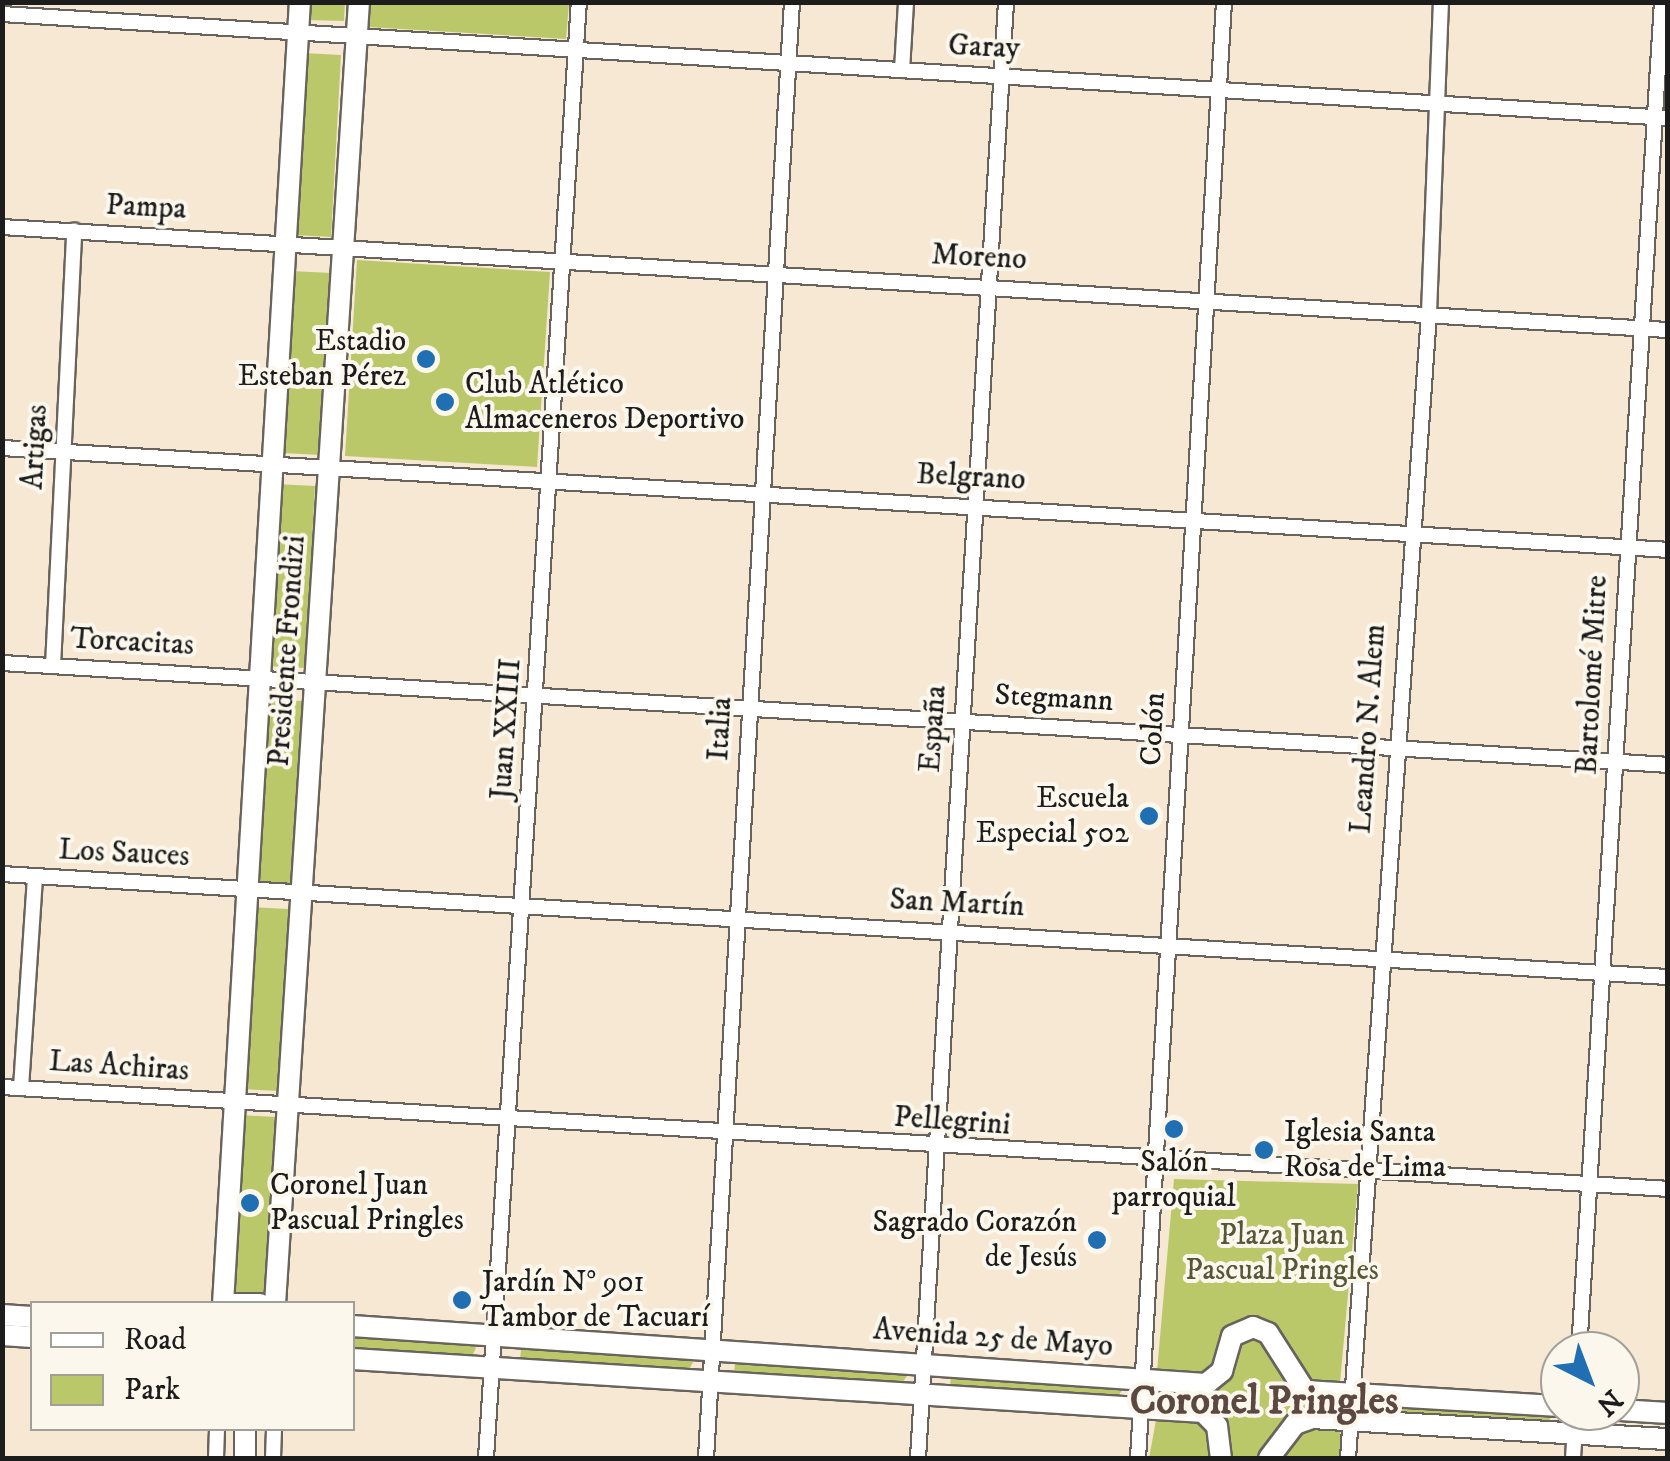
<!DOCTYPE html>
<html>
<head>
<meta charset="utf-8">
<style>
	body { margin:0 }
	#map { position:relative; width:1670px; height:1461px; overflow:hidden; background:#f6e8d3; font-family:"IM FELL DW Pica",serif }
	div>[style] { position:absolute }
	.green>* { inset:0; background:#bbc86a }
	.roads { filter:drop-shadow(2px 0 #68635c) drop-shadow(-2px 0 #68635c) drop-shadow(0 2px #68635c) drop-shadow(0 -2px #68635c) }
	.street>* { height:14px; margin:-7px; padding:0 7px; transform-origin:7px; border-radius:7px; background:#fff }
	.secondary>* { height:20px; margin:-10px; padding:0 10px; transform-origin:10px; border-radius:10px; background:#fff }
	.dots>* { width:28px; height:28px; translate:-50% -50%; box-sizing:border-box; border:5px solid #fbf7ec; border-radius:50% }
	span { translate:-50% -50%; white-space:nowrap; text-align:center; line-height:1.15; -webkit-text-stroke:8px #fbf7ec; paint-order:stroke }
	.street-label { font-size:30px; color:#1c1c1c }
	.poi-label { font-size:30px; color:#1c1c1c }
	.right { translate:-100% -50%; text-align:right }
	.left { translate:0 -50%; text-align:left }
	.park-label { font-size:30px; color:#545837 }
	.district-label { font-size:40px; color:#5b4841; font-weight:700 }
	.frame { position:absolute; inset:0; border:5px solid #1c1c1c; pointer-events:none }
	.legend { position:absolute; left:30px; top:1301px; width:325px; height:130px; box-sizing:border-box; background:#fbf7ec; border:2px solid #a29f99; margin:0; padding:12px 18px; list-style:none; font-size:30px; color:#1c1c1c }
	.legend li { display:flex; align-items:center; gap:20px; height:50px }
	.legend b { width:50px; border:2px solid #a29f99 }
	.north { position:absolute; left:1540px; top:1331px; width:100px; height:100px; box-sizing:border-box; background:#fbf7ec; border:2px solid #a29f99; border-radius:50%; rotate:138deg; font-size:28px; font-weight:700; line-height:40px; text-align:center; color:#1c1c1c }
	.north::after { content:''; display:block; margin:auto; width:35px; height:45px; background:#1f6fb2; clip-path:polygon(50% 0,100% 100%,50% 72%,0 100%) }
</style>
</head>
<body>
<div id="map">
	<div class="green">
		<div style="clip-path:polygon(306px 3px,345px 3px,344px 21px,305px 20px)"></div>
		<div style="clip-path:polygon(369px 3px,569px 3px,566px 39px,368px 27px)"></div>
		<div style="clip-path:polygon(303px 53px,341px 55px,331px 237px,293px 235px)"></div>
		<div style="clip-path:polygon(357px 260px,550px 272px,537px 467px,345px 456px)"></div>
		<div style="clip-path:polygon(292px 271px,331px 273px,321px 455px,282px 453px)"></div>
		<div style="clip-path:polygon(276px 484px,315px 486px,305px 668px,266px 666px)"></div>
		<div style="clip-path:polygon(264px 699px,302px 701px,292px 884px,254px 882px)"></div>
		<div style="clip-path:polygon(250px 907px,289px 909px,279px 1091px,240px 1089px)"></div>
		<div style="clip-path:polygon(239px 1115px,277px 1117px,268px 1299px,229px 1297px)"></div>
		<div style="clip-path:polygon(1174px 1179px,1358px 1184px,1340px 1383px,1307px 1386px,1252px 1322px,1213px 1375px,1157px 1371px)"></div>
		<div style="clip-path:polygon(1259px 1334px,1276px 1361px,1336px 1408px,1302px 1415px,1264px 1458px,1226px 1458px,1223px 1432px,1158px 1396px,1201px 1391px,1231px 1346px)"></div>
		<div style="clip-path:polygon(352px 1338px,472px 1345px,476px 1348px,472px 1356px,353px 1349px)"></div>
		<div style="clip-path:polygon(521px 1349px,689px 1359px,693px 1362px,689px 1370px,520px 1360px)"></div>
		<div style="clip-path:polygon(735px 1363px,903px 1373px,907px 1376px,902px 1383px,734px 1373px)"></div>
		<div style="clip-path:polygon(951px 1375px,1119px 1385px,1123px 1389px,1118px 1396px,950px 1386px)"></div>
		<div style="clip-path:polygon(1377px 1405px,1548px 1412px,1552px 1416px,1547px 1423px,1379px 1413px)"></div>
		<div style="clip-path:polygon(1157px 1415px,1208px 1423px,1214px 1458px,1149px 1458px)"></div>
		<div style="clip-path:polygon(1296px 1428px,1340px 1427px,1342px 1458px,1275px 1458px)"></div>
	</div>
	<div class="roads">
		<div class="street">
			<div style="left:2px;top:14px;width:1669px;rotate:3.57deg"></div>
			<div style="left:902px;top:70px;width:68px;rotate:-86.6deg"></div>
			<div style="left:2px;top:227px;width:1669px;rotate:3.54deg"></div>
			<div style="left:2px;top:448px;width:1669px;rotate:3.5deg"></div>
			<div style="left:2px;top:663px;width:1669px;rotate:3.5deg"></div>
			<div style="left:53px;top:666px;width:436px;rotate:-87.2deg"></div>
			<div style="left:2px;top:874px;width:1669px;rotate:3.54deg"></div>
			<div style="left:2px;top:1087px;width:1669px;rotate:3.5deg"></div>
			<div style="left:21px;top:1088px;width:212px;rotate:-86.2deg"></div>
			<div style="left:1579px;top:1351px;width:1352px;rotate:-86.48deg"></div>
			<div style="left:216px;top:1458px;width:30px;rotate:-88deg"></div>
			<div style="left:273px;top:1458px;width:30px;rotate:-88deg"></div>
			<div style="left:486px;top:1458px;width:1459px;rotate:-86.35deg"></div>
			<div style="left:706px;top:1458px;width:1459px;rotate:-86.62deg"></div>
			<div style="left:918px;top:1458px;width:1459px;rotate:-86.54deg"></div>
			<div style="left:1138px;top:1458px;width:1459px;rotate:-86.62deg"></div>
			<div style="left:1348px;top:1458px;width:1148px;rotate:-85.95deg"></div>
			<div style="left:1429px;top:313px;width:311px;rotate:-87.8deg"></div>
			<div style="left:1573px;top:1458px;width:47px;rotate:-86.3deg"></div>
		</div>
		<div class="secondary">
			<div style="left:223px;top:1304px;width:1304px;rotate:-86.62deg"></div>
			<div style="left:230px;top:1304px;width:30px"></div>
			<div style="left:275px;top:1304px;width:1305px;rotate:-86.31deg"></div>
			<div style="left:2px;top:1315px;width:30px;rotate:4deg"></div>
			<div style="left:352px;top:1326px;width:856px;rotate:3.89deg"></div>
			<div style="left:1206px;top:1384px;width:21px;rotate:-39deg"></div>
			<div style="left:1222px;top:1371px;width:36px;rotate:-74deg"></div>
			<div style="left:1232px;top:1336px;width:23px;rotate:-23deg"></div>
			<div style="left:1253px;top:1327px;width:16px;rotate:22deg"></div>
			<div style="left:1268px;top:1333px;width:69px;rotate:57.5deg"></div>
			<div style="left:1305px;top:1391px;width:255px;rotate:3.4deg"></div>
			<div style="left:2px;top:1335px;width:30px;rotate:4deg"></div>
			<div style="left:352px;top:1359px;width:853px;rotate:3.56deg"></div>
			<div style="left:1203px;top:1412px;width:20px;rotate:45deg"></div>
			<div style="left:1217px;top:1426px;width:32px;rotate:83deg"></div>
			<div style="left:1620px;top:1410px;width:48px;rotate:3.6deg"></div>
			<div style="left:245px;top:1458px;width:30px;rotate:-90deg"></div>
			<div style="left:1269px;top:1458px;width:43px;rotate:-52.6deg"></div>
			<div style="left:1295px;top:1424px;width:18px;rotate:-19deg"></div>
			<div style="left:1312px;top:1418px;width:357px;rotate:3.4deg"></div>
		</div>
	</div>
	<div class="dots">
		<div style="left:426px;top:359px;background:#1f6fb2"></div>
		<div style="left:445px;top:402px;background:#1f6fb2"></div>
		<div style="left:1149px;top:816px;background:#1f6fb2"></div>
		<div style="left:1174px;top:1129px;background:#1f6fb2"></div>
		<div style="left:1264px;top:1150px;background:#1f6fb2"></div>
		<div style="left:250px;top:1203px;background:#1f6fb2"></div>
		<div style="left:1097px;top:1240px;background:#1f6fb2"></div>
		<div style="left:462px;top:1300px;background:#1f6fb2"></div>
	</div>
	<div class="street-label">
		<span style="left:984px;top:48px;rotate:3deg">Garay</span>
		<span style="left:146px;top:208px;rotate:3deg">Pampa</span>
		<span style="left:979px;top:258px;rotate:3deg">Moreno</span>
		<span style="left:36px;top:447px;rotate:-87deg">Artigas</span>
		<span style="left:971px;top:478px;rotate:3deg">Belgrano</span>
		<span style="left:132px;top:643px;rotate:3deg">Torcacitas</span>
		<span style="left:288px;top:651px;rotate:-86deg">Presidente Frondizi</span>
		<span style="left:1593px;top:675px;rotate:-87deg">Bartolomé Mitre</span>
		<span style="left:1054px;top:699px;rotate:3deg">Stegmann</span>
		<span style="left:507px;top:729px;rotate:-86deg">Juan XXIII</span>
		<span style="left:721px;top:729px;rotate:-87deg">Italia</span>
		<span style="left:934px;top:729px;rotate:-86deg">España</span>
		<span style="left:1154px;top:729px;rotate:-87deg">Colón</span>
		<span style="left:1369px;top:729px;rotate:-86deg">Leandro N. Alem</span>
		<span style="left:124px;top:854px;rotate:3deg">Los Sauces</span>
		<span style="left:957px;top:904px;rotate:3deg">San Martín</span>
		<span style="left:119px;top:1067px;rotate:4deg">Las Achiras</span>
		<span style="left:952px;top:1122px;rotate:4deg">Pellegrini</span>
		<span style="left:993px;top:1339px;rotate:4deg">Avenida 25 de Mayo</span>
	</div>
	<div class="poi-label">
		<span class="right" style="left:406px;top:359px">Estadio<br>Esteban Pérez</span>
		<span class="left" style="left:465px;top:402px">Club Atlético<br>Almaceneros Deportivo</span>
		<span class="right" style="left:1129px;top:816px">Escuela<br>Especial 502</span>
		<span class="left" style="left:1284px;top:1150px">Iglesia Santa<br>Rosa de Lima</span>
		<span style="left:1174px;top:1180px">Salón<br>parroquial</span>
		<span class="left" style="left:270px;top:1203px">Coronel Juan<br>Pascual Pringles</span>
		<span class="right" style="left:1077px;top:1240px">Sagrado Corazón<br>de Jesús</span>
		<span class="left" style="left:482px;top:1300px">Jardín N° 901<br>Tambor de Tacuarí</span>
	</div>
	<div class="park-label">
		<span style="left:1282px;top:1253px">Plaza Juan<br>Pascual Pringles</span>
	</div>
	<div class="district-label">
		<span style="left:1264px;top:1402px">Coronel Pringles</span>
	</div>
	<div class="frame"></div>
	<ul class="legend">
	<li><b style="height:12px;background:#fff"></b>Road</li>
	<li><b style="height:28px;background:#bbc86a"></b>Park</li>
	</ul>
	<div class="north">N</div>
</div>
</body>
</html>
